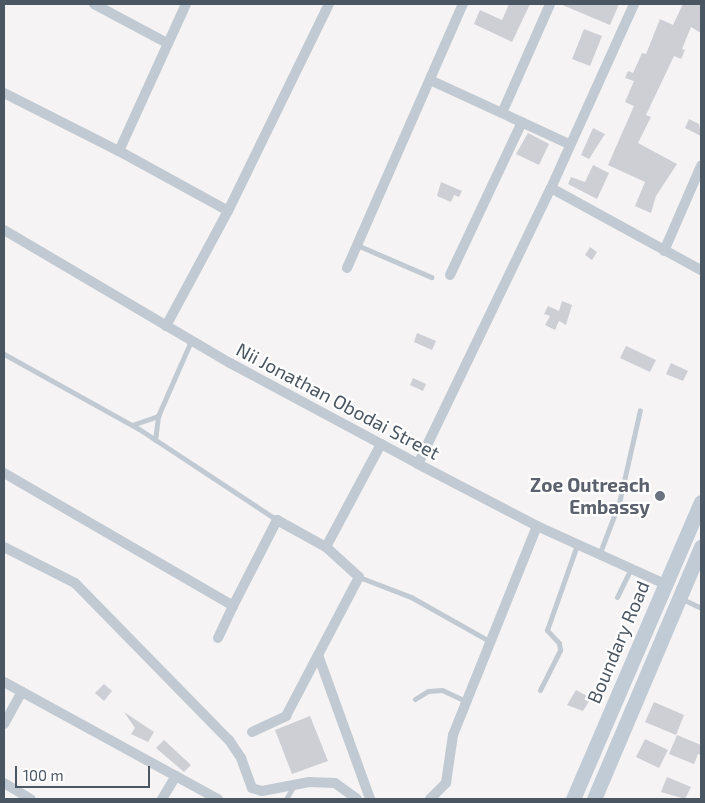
<!DOCTYPE html>
<html>
<head>
<meta charset="utf-8">
<style>
	body { margin:0 }
	#map { position:relative; width:705px; height:803px; overflow:hidden; background:#f5f3f3; font-family:"Exo 2",sans-serif }
	div>[style] { position:absolute }
	.building>* { inset:0; background:#cdcfd5 }
	.lane>* { height:5px; margin:-2.5px; padding:0 2.5px; transform-origin:2.5px; border-radius:2.5px; background:#c1cad2 }
	.street>* { height:10px; margin:-5px; padding:0 5px; transform-origin:5px; border-radius:5px; background:#c1cad2 }
	.secondary>* { height:15px; margin:-7.5px; padding:0 7.5px; transform-origin:7.5px; border-radius:7.5px; background:#c1cbd6 }
	.dots>* { width:14px; height:14px; translate:-50% -50%; box-sizing:border-box; border:2px solid #fff; border-radius:50% }
	span { translate:-50% -50%; white-space:nowrap; text-align:center; line-height:1.15; -webkit-text-stroke:4.5px #fff; paint-order:stroke }
	.street-label { font-size:19px; color:#4a5661 }
	.worship-label { font-size:19px; color:#5b616d; font-weight:700 }
	.right { translate:-100% -50%; text-align:right }
	.frame { position:absolute; inset:0; border:5px solid #4a5661; pointer-events:none }
	.scale { position:absolute; left:15px; top:766px; width:135px; height:22px; box-sizing:border-box; border:2px solid #4a5661; border-top:0; padding-left:6px; font-size:15px; line-height:18px; white-space:nowrap; color:#4a5661; -webkit-text-stroke:4px #fff; paint-order:stroke }
</style>
</head>
<body>
<div id="map">
	<div class="building">
		<div style="clip-path:polygon(509px 4px,530px 4px,512px 42px,474px 24px,480px 10px,502px 20px)"></div>
		<div style="clip-path:polygon(560px 4px,619px 4px,610px 25px)"></div>
		<div style="clip-path:polygon(683px 4px,701px 4px,701px 33px,691px 27px,682px 49px,685px 50px,681px 59px,674px 56px,646px 115px,651px 117px,638px 143px,677px 164px,656px 196px,651px 213px,635px 206px,645px 182px,608px 165px,634px 106px,625px 102px,634px 81px,625px 78px,628px 71px,633px 73px,642px 53px,646px 54px,660px 19px,673px 25px)"></div>
		<div style="clip-path:polygon(584px 29px,602px 36px,590px 66px,572px 59px)"></div>
		<div style="clip-path:polygon(689px 119px,699px 124px,701px 136px,685px 128px)"></div>
		<div style="clip-path:polygon(593px 128px,605px 134px,589px 159px,581px 155px)"></div>
		<div style="clip-path:polygon(528px 133px,549px 144px,539px 165px,516px 154px)"></div>
		<div style="clip-path:polygon(593px 165px,609px 173px,597px 199px,568px 184px,571px 177px,585px 182px)"></div>
		<div style="clip-path:polygon(441px 182px,462px 191px,459px 197px,454px 195px,451px 202px,437px 196px)"></div>
		<div style="clip-path:polygon(590px 247px,597px 252px,592px 260px,585px 255px)"></div>
		<div style="clip-path:polygon(562px 301px,572px 305px,566px 325px,559px 321px,555px 330px,545px 325px,550px 316px,544px 314px,548px 306px,559px 311px)"></div>
		<div style="clip-path:polygon(417px 333px,436px 341px,432px 350px,414px 342px)"></div>
		<div style="clip-path:polygon(626px 346px,656px 360px,650px 372px,620px 358px)"></div>
		<div style="clip-path:polygon(671px 363px,688px 371px,683px 381px,666px 374px)"></div>
		<div style="clip-path:polygon(413px 378px,426px 384px,423px 391px,410px 385px)"></div>
		<div style="clip-path:polygon(104px 684px,112px 691px,104px 701px,95px 693px)"></div>
		<div style="clip-path:polygon(576px 690px,591px 698px,583px 711px,567px 705px)"></div>
		<div style="clip-path:polygon(654px 702px,684px 715px,676px 735px,645px 722px)"></div>
		<div style="clip-path:polygon(124px 712px,154px 732px,148px 742px,131px 734px,135px 728px)"></div>
		<div style="clip-path:polygon(310px 716px,328px 761px,292px 774px,275px 730px)"></div>
		<div style="clip-path:polygon(677px 735px,701px 745px,701px 755px,698px 754px,694px 764px,669px 754px)"></div>
		<div style="clip-path:polygon(645px 739px,668px 750px,659px 768px,636px 757px)"></div>
		<div style="clip-path:polygon(164px 740px,191px 765px,184px 772px,156px 748px)"></div>
		<div style="clip-path:polygon(667px 777px,691px 787px,685px 799px,661px 792px)"></div>
	</div>
	<div class="lane">
		<div style="left:357px;top:245px;width:81px;rotate:23.4deg"></div>
		<div style="left:4px;top:354px;width:154px;rotate:29.1deg"></div>
		<div style="left:139px;top:429px;width:165px;rotate:33.4deg"></div>
		<div style="left:158px;top:416px;width:82px;rotate:-66.3deg"></div>
		<div style="left:132px;top:425px;width:28px;rotate:-19deg"></div>
		<div style="left:158px;top:416px;width:24px;rotate:97deg"></div>
		<div style="left:599px;top:555px;width:56px;rotate:-69deg"></div>
		<div style="left:619px;top:503px;width:95px;rotate:-77.3deg"></div>
		<div style="left:359px;top:577px;width:56px;rotate:21deg"></div>
		<div style="left:411px;top:597px;width:92px;rotate:29.4deg"></div>
		<div style="left:617px;top:597px;width:30px;rotate:-64deg"></div>
		<div style="left:680px;top:598px;width:23px;rotate:25deg"></div>
		<div style="left:540px;top:690px;width:45px;rotate:-63.4deg"></div>
		<div style="left:560px;top:650px;width:7px;rotate:-98deg"></div>
		<div style="left:559px;top:643px;width:18px;rotate:-133deg"></div>
		<div style="left:547px;top:630px;width:90px;rotate:-70.6deg"></div>
		<div style="left:415px;top:699px;width:15px;rotate:-32deg"></div>
		<div style="left:428px;top:691px;width:14px;rotate:-4deg"></div>
		<div style="left:442px;top:690px;width:26px;rotate:25deg"></div>
		<div style="left:286px;top:799px;width:14px;rotate:-60deg"></div>
	</div>
	<div class="street">
		<div style="left:94px;top:4px;width:83px;rotate:28.1deg"></div>
		<div style="left:430px;top:80px;width:153px;rotate:24.7deg"></div>
		<div style="left:4px;top:93px;width:129px;rotate:26.8deg"></div>
		<div style="left:119px;top:151px;width:124px;rotate:28.8deg"></div>
		<div style="left:502px;top:113px;width:119px;rotate:-66.2deg"></div>
		<div style="left:119px;top:151px;width:162px;rotate:-65.5deg"></div>
		<div style="left:551px;top:188px;width:171px;rotate:28.7deg"></div>
		<div style="left:4px;top:230px;width:262px;rotate:30.5deg"></div>
		<div style="left:230px;top:363px;width:213px;rotate:28.2deg"></div>
		<div style="left:418px;top:464px;width:134px;rotate:27.5deg"></div>
		<div style="left:537px;top:526px;width:141px;rotate:24.4deg"></div>
		<div style="left:664px;top:251px;width:93px;rotate:-66.5deg"></div>
		<div style="left:347px;top:268px;width:288px;rotate:-66.3deg"></div>
		<div style="left:450px;top:275px;width:169px;rotate:-64.8deg"></div>
		<div style="left:166px;top:326px;width:131px;rotate:-61.7deg"></div>
		<div style="left:228px;top:211px;width:230px;rotate:-64deg"></div>
		<div style="left:418px;top:464px;width:306px;rotate:-64.3deg"></div>
		<div style="left:551px;top:188px;width:202px;rotate:-65.7deg"></div>
		<div style="left:4px;top:473px;width:265px;rotate:30.1deg"></div>
		<div style="left:233px;top:606px;width:97px;rotate:-62.9deg"></div>
		<div style="left:277px;top:520px;width:56px;rotate:28.9deg"></div>
		<div style="left:4px;top:547px;width:80px;rotate:26.9deg"></div>
		<div style="left:75px;top:583px;width:220px;rotate:45.6deg"></div>
		<div style="left:229px;top:740px;width:22px;rotate:56deg"></div>
		<div style="left:241px;top:758px;width:32px;rotate:70deg"></div>
		<div style="left:252px;top:788px;width:10px;rotate:17deg"></div>
		<div style="left:262px;top:791px;width:48px;rotate:-10.8deg"></div>
		<div style="left:309px;top:782px;width:26px;rotate:2deg"></div>
		<div style="left:335px;top:783px;width:27px;rotate:36deg"></div>
		<div style="left:218px;top:638px;width:35px;rotate:-65deg"></div>
		<div style="left:318px;top:655px;width:153px;rotate:70.1deg"></div>
		<div style="left:4px;top:682px;width:244px;rotate:28.7deg"></div>
		<div style="left:4px;top:724px;width:37px;rotate:-61deg"></div>
		<div style="left:252px;top:732px;width:38px;rotate:-25deg"></div>
		<div style="left:286px;top:716px;width:157px;rotate:-62.3deg"></div>
		<div style="left:359px;top:577px;width:45px;rotate:-137.7deg"></div>
		<div style="left:326px;top:547px;width:117px;rotate:-61.9deg"></div>
		<div style="left:4px;top:783px;width:31px;rotate:31deg"></div>
		<div style="left:162px;top:799px;width:27px;rotate:-59deg"></div>
		<div style="left:430px;top:799px;width:23px;rotate:-45deg"></div>
		<div style="left:446px;top:783px;width:49px;rotate:-81.7deg"></div>
		<div style="left:453px;top:735px;width:225px;rotate:-68.1deg"></div>
	</div>
	<div class="secondary">
		<div style="left:573px;top:799px;width:323px;rotate:-66.7deg"></div>
		<div style="left:594px;top:799px;width:274px;rotate:-67deg"></div>
	</div>
	<div class="dots">
		<div style="left:660px;top:496px;background:#6b7280"></div>
	</div>
	<div class="street-label">
		<span style="left:338px;top:401px;rotate:28deg">Nii Jonathan Obodai Street</span>
		<span style="left:618px;top:642px;rotate:-67deg">Boundary Road</span>
	</div>
	<div class="worship-label">
		<span class="right" style="left:650px;top:496px">Zoe Outreach<br>Embassy</span>
	</div>
	<div class="frame"></div>
	<div class="scale">100 m</div>
</div>
</body>
</html>
